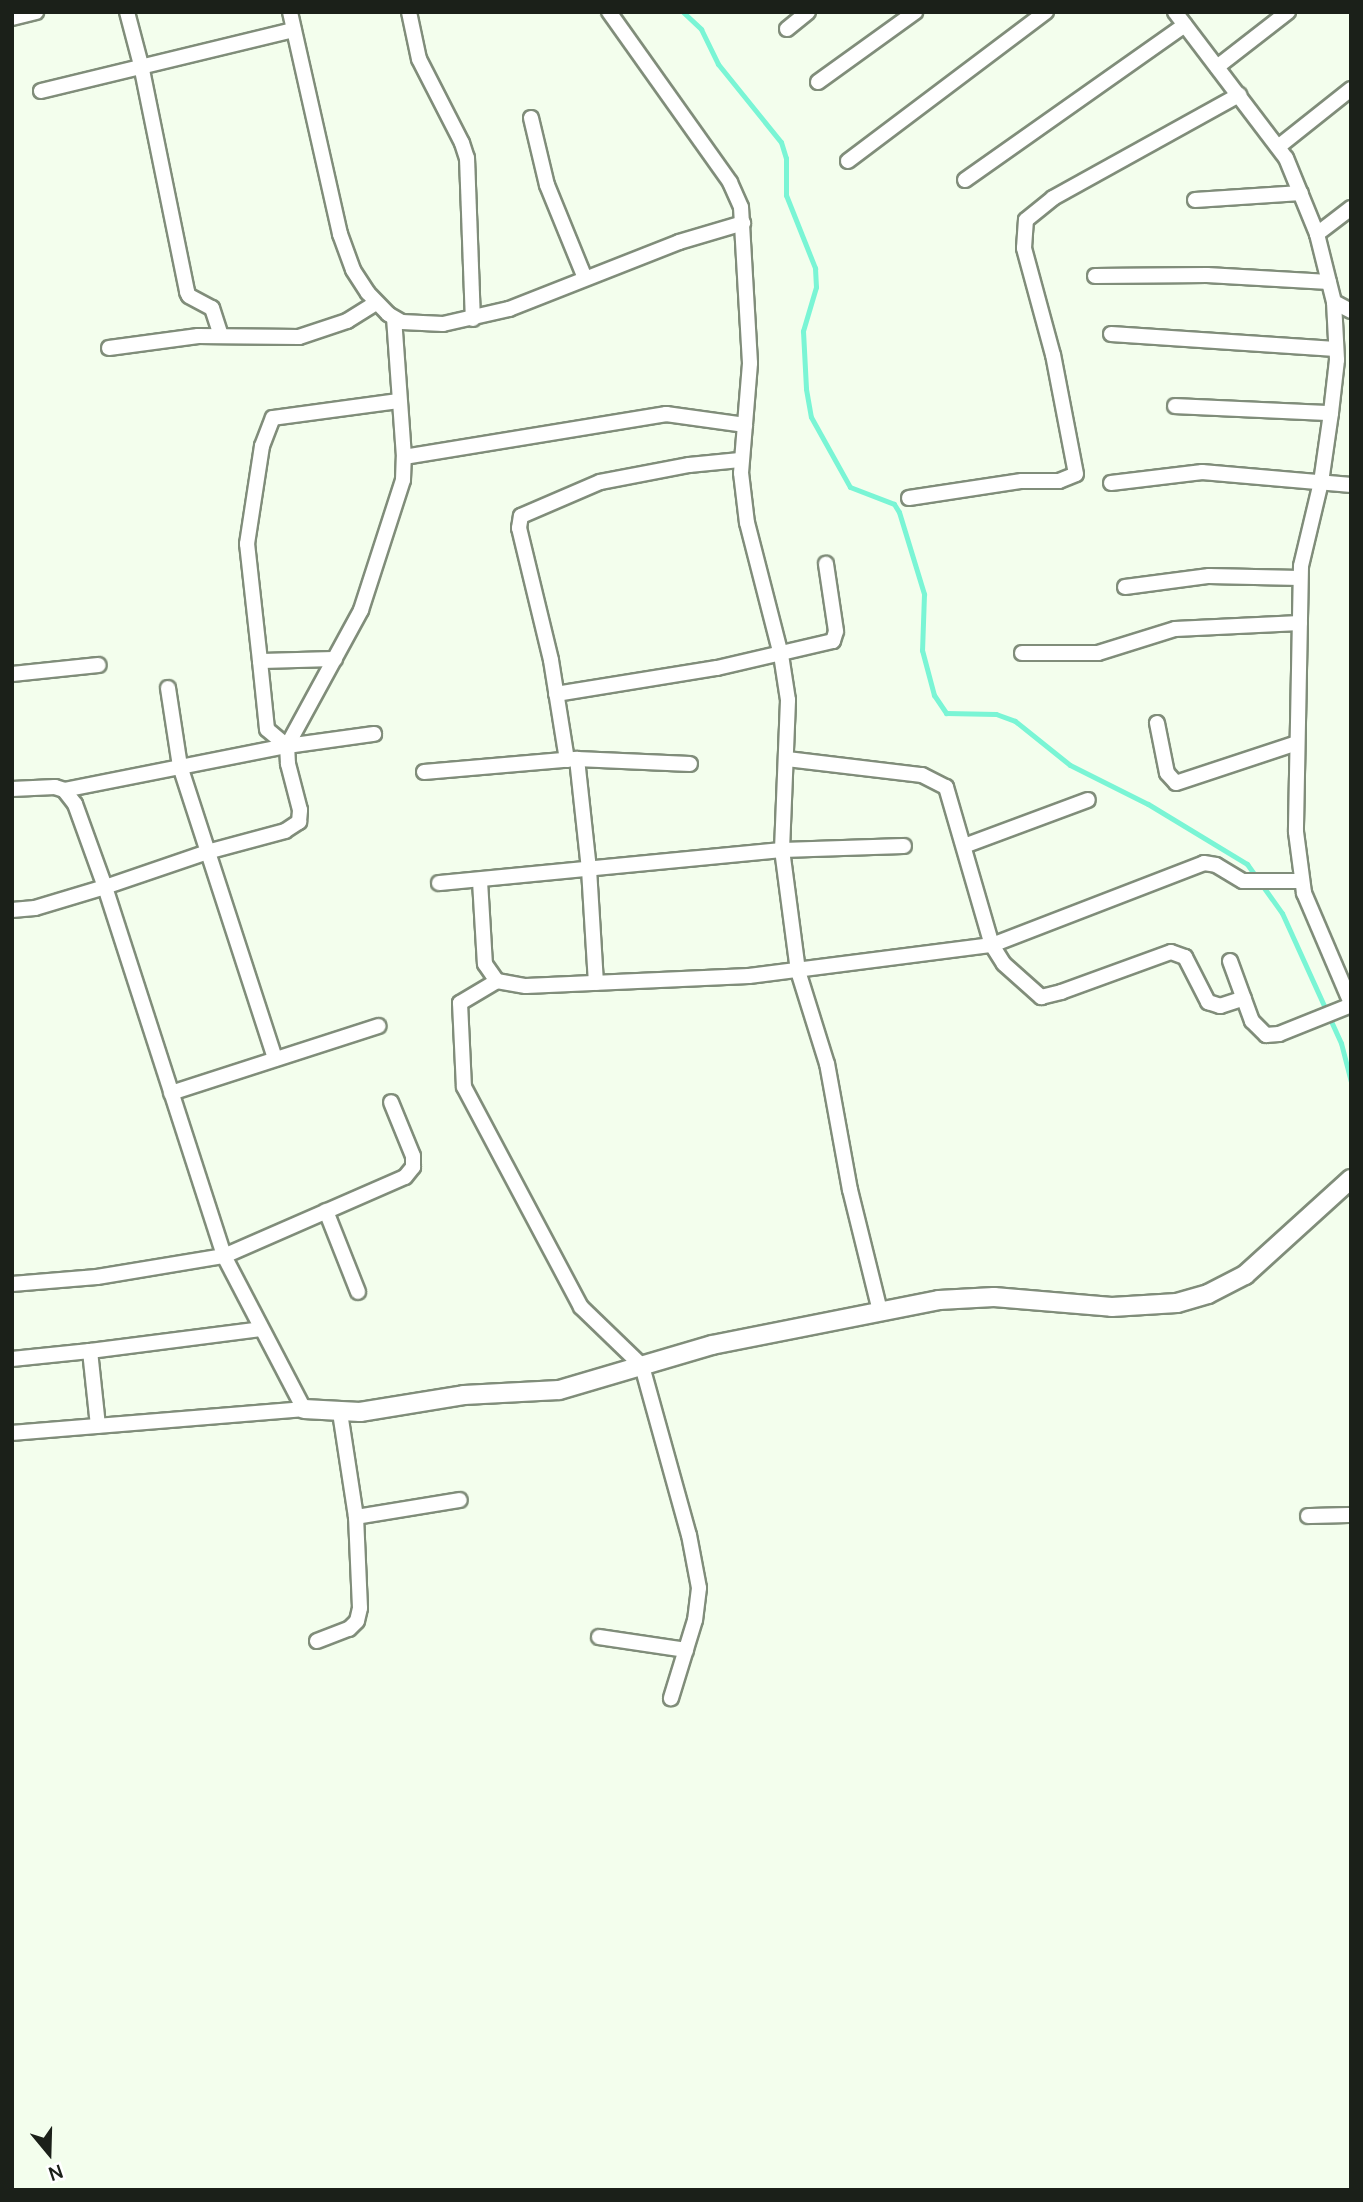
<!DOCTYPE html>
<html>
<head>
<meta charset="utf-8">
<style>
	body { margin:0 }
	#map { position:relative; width:1363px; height:2202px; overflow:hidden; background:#f3feed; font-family:Manrope,sans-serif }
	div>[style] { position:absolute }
	.stream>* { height:5px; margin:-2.5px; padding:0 2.5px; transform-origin:2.5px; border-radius:2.5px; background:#7af5d5 }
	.roads { filter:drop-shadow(2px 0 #808d7a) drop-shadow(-2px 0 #808d7a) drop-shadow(0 2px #808d7a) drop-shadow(0 -2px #808d7a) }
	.minor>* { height:14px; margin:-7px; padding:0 7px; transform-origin:7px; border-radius:7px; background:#fff }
	.tertiary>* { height:18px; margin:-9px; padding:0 9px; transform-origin:9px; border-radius:9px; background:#fff }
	span { translate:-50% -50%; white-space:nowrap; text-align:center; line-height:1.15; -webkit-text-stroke:7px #fff; paint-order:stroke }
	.frame { position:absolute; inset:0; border:14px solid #1b2019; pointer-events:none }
	.north { position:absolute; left:14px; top:2118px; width:70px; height:70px; -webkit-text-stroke:5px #fff; paint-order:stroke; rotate:161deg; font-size:19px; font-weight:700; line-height:28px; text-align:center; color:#1b2019 }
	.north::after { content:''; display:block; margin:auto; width:24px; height:32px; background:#1b2019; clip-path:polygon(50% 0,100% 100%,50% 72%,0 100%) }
</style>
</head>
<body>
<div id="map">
	<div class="stream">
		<div style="left:683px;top:12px;width:25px;rotate:43deg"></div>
		<div style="left:701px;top:29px;width:39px;rotate:64deg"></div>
		<div style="left:718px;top:64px;width:100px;rotate:51.1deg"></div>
		<div style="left:781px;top:142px;width:17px;rotate:73deg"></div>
		<div style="left:786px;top:158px;width:37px;rotate:90deg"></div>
		<div style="left:786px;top:195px;width:79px;rotate:68.3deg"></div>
		<div style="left:815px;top:268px;width:19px;rotate:87deg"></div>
		<div style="left:816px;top:287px;width:46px;rotate:106.5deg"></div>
		<div style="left:803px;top:331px;width:58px;rotate:87deg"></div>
		<div style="left:806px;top:389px;width:28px;rotate:80deg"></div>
		<div style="left:811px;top:417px;width:80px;rotate:60.9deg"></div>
		<div style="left:850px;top:487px;width:47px;rotate:21.1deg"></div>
		<div style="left:894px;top:504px;width:9px;rotate:58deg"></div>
		<div style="left:899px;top:512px;width:86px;rotate:73deg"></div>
		<div style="left:924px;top:594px;width:56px;rotate:92deg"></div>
		<div style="left:922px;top:650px;width:47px;rotate:75.1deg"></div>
		<div style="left:934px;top:695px;width:22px;rotate:56deg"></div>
		<div style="left:946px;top:713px;width:50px;rotate:1.1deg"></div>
		<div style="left:996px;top:714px;width:20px;rotate:20deg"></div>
		<div style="left:1015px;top:721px;width:70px;rotate:38.7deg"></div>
		<div style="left:1070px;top:765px;width:87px;rotate:26.6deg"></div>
		<div style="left:1148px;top:804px;width:116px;rotate:31.2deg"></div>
		<div style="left:1247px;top:864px;width:60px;rotate:54.5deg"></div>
		<div style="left:1282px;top:913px;width:143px;rotate:65.6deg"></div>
		<div style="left:1341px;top:1043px;width:40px;rotate:75.6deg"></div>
	</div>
	<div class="roads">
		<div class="minor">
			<div style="left:127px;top:12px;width:55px;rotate:75.2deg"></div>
			<div style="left:141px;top:65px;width:232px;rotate:78.5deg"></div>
			<div style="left:187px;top:292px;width:4px;rotate:63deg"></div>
			<div style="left:189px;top:296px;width:26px;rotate:28deg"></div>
			<div style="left:212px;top:308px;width:28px;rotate:72deg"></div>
			<div style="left:290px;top:12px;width:228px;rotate:77.3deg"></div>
			<div style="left:340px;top:234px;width:38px;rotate:70deg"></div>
			<div style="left:353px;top:270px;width:27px;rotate:57deg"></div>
			<div style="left:368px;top:293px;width:29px;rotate:46deg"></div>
			<div style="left:388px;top:314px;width:16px;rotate:30deg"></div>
			<div style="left:402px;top:322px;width:41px;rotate:2.8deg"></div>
			<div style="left:443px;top:324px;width:68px;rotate:-12.8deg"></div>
			<div style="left:509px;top:309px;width:183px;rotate:-21.5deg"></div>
			<div style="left:679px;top:242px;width:67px;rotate:-16.5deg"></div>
			<div style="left:409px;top:12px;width:48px;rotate:78deg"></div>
			<div style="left:419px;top:59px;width:94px;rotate:62.9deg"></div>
			<div style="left:462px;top:143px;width:16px;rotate:72deg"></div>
			<div style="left:467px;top:158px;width:161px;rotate:87.9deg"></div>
			<div style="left:1175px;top:12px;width:183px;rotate:52.8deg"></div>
			<div style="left:1286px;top:158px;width:82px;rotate:67.8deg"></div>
			<div style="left:1317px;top:234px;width:70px;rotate:76deg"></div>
			<div style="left:1334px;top:302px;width:58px;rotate:87deg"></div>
			<div style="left:1337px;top:360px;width:53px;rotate:96.5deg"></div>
			<div style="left:1331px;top:413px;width:70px;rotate:98.2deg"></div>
			<div style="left:1321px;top:482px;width:86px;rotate:103.4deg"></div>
			<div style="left:1301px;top:566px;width:266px;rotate:91.1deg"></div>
			<div style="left:1296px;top:832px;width:62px;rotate:82.5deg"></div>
			<div style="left:1304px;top:893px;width:120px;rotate:66.9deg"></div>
			<div style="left:12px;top:18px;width:25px;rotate:-14deg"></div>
			<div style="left:787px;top:29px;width:27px;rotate:-39deg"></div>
			<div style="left:1217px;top:67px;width:90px;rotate:-37.8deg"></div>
			<div style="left:818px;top:82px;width:120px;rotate:-35.8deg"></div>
			<div style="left:41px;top:91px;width:260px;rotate:-13.6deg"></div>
			<div style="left:531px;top:118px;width:69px;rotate:76.6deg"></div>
			<div style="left:547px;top:185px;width:100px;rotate:67.8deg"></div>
			<div style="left:1278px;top:147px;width:93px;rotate:-38.5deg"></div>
			<div style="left:848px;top:161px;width:248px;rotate:-37deg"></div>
			<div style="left:965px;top:180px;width:269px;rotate:-35.2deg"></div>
			<div style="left:1195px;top:200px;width:106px;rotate:-3.8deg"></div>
			<div style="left:1317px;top:234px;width:43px;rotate:-37.4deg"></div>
			<div style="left:1095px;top:276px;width:112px;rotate:-0.5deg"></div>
			<div style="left:1207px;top:275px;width:122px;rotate:3.3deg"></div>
			<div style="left:1334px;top:302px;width:19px;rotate:28deg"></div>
			<div style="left:1111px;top:334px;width:225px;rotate:3.8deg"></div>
			<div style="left:109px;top:348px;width:90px;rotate:-7.7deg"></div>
			<div style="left:198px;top:336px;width:101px;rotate:0.6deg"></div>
			<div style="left:299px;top:337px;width:51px;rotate:-18.4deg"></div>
			<div style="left:347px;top:321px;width:34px;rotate:-32deg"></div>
			<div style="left:1175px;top:406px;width:156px;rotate:2.6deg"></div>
			<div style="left:404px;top:457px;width:266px;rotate:-9.3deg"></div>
			<div style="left:666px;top:414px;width:80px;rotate:7.9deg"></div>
			<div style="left:1111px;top:483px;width:92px;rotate:-6.9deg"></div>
			<div style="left:1202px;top:472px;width:150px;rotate:5deg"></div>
			<div style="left:909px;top:498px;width:114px;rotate:-8.6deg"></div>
			<div style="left:1022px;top:481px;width:37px"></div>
			<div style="left:1059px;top:481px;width:18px;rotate:-22deg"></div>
			<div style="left:1076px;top:474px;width:121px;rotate:-100.9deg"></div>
			<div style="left:1053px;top:355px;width:111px;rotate:-105.2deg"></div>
			<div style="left:1024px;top:248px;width:28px;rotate:-86deg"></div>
			<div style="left:1026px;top:220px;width:35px;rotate:-39deg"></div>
			<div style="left:1053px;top:198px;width:213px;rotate:-29deg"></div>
			<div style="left:1125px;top:587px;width:85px;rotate:-7.5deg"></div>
			<div style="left:1209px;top:576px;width:91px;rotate:1.3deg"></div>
			<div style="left:1022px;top:653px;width:76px"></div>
			<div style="left:1098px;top:653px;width:81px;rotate:-17.3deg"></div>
			<div style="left:1175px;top:629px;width:125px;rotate:-2.7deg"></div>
			<div style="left:260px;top:661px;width:118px;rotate:-96.3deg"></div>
			<div style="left:247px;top:544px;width:99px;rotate:-81.3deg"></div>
			<div style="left:262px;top:446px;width:30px;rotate:-69deg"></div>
			<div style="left:273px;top:418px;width:127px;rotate:-7.7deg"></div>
			<div style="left:12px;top:674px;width:87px;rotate:-5.9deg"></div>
			<div style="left:168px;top:688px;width:79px;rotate:81.3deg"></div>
			<div style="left:180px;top:766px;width:308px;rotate:72deg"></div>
			<div style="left:556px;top:694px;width:163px;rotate:-9.2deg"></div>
			<div style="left:717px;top:668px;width:119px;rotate:-13.1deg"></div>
			<div style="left:833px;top:641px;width:10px;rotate:-73deg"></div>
			<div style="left:836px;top:631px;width:68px;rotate:-98.5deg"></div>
			<div style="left:1157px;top:723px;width:51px;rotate:78.7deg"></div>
			<div style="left:1167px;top:773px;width:13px;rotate:48deg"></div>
			<div style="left:1176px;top:783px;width:127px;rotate:-18.3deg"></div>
			<div style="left:287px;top:746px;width:26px;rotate:-140deg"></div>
			<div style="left:267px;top:729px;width:68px;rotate:-95.9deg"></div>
			<div style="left:260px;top:661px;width:75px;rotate:-1.5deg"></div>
			<div style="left:577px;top:759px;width:111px;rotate:83.8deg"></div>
			<div style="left:589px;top:869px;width:114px;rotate:86.5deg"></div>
			<div style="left:787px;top:759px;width:136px;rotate:6.8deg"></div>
			<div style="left:922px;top:775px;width:27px;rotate:27deg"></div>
			<div style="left:946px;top:787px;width:165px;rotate:73.8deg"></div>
			<div style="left:992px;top:945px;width:22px;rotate:58deg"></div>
			<div style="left:1004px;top:964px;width:50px;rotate:41.7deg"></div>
			<div style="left:1041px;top:997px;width:21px;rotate:-14deg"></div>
			<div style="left:1061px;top:992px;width:117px;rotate:-20deg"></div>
			<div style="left:1171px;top:952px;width:15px;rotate:20deg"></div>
			<div style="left:1185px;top:957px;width:51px;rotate:62.9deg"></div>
			<div style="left:1208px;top:1002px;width:13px;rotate:18deg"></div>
			<div style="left:1220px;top:1006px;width:25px;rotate:-18deg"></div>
			<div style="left:567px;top:760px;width:101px;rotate:-99.1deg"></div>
			<div style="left:551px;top:660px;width:136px;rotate:-103.6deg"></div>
			<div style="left:519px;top:528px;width:12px;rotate:-81deg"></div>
			<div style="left:521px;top:516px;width:86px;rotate:-23.3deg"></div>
			<div style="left:600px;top:482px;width:91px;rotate:-10.8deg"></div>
			<div style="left:689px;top:465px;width:51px;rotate:-5.6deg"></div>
			<div style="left:424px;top:772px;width:154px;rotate:-4.9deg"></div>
			<div style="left:577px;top:759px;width:113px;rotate:2.5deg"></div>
			<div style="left:12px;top:789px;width:43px;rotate:-2.7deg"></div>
			<div style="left:55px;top:787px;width:9px;rotate:18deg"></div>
			<div style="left:64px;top:790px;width:18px;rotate:52deg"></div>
			<div style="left:75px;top:804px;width:88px;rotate:70.1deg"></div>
			<div style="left:105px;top:887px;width:388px;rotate:72.1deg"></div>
			<div style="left:224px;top:1256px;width:173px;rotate:62.4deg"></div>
			<div style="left:304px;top:1409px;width:293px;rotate:175.3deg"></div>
			<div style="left:64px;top:790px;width:227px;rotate:-11.2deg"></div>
			<div style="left:287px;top:746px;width:88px;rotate:-7.9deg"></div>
			<div style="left:964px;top:846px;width:132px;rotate:-20.4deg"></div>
			<div style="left:480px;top:881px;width:83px;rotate:86.6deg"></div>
			<div style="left:485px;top:964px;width:21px;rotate:55deg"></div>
			<div style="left:497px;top:981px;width:29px;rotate:10deg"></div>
			<div style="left:526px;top:986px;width:223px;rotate:-2.6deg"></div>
			<div style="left:749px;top:976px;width:245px;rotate:-7.3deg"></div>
			<div style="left:992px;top:945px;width:227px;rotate:-21.1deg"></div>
			<div style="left:1204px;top:863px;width:12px;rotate:9deg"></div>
			<div style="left:1216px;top:865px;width:31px;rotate:31deg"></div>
			<div style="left:1243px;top:881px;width:59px"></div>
			<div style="left:439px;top:883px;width:345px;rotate:-5.5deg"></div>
			<div style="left:782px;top:850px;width:150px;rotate:-87.7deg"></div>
			<div style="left:788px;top:700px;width:46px;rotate:-98.8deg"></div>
			<div style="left:781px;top:655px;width:136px;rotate:-104.4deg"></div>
			<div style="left:747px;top:523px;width:50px;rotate:-96.8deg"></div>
			<div style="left:741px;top:473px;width:110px;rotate:-85.3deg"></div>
			<div style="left:750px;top:363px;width:156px;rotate:-93.3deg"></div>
			<div style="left:741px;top:207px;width:27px;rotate:-114deg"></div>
			<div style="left:730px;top:182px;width:209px;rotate:-125.4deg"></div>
			<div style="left:12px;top:910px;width:23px;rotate:-5deg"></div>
			<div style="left:35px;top:908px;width:73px;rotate:-16.7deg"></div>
			<div style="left:105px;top:887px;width:108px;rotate:-18.9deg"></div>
			<div style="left:207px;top:852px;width:81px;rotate:-15.1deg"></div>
			<div style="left:285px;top:831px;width:17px;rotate:-33deg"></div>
			<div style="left:299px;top:822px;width:12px;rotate:-85deg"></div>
			<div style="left:300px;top:810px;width:48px;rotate:-104.6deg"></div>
			<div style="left:288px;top:764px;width:18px;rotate:-93deg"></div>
			<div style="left:287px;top:746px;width:155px;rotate:-61.4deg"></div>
			<div style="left:361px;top:610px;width:137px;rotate:-72.1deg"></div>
			<div style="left:403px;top:480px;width:23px;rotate:-88deg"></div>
			<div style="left:404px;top:457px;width:139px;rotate:-94.1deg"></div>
			<div style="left:1230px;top:961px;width:64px;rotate:69.9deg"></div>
			<div style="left:1252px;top:1021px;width:20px;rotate:45deg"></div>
			<div style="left:1266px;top:1035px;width:13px;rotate:-4deg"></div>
			<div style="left:1279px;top:1034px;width:78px;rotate:-21.9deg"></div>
			<div style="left:497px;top:981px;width:43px;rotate:149.3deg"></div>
			<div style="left:460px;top:1003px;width:84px;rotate:87.3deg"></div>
			<div style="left:464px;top:1087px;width:249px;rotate:62deg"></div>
			<div style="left:581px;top:1307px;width:85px;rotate:44deg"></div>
			<div style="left:642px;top:1366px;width:175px;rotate:74.5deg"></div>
			<div style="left:689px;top:1535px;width:54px;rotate:79.3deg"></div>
			<div style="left:699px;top:1588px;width:32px;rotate:97deg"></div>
			<div style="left:695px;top:1620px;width:82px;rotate:107.1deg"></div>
			<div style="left:171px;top:1093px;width:218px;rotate:-17.9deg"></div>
			<div style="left:326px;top:1211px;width:87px;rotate:68.4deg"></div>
			<div style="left:12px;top:1284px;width:85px;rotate:-4.7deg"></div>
			<div style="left:97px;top:1277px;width:129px;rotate:-9.4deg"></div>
			<div style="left:224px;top:1256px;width:197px;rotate:-23.6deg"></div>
			<div style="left:405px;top:1177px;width:13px;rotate:-51deg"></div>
			<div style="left:413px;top:1167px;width:11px;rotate:-90deg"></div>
			<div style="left:413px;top:1156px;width:58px;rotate:-112.2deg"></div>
			<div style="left:880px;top:1311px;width:125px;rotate:-103.9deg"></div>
			<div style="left:850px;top:1190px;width:128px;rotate:-100.3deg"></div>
			<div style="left:827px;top:1064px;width:97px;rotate:-107.3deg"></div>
			<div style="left:798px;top:971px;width:122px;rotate:-97.5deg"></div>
			<div style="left:782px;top:850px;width:122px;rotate:-1.9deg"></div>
			<div style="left:90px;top:1351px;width:172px;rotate:-7.3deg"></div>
			<div style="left:12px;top:1359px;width:78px;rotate:-5.9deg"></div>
			<div style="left:90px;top:1351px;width:75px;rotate:83.9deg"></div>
			<div style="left:1308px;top:1516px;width:43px;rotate:-1.3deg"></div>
			<div style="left:356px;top:1517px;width:105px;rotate:-9.3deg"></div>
			<div style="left:599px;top:1637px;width:88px;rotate:8.5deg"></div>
			<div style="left:317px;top:1641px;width:34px;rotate:-21deg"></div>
			<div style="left:349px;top:1629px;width:11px;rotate:-45deg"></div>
			<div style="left:357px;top:1621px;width:13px;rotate:-77deg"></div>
			<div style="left:360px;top:1608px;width:91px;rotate:-92.5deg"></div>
			<div style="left:356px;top:1517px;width:105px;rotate:-98.7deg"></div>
		</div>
		<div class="tertiary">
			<div style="left:304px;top:1409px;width:56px;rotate:3.1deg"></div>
			<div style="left:360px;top:1412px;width:105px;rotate:-9.3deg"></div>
			<div style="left:464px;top:1395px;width:95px;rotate:-3deg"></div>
			<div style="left:559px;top:1390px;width:159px;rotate:-16.4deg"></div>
			<div style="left:712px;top:1345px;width:231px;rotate:-11.2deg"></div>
			<div style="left:939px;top:1300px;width:55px;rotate:-3.1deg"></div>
			<div style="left:994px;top:1297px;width:118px;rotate:4.8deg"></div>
			<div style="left:1112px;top:1307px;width:65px;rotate:-3.5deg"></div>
			<div style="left:1177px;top:1303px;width:32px;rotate:-16deg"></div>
			<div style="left:1208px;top:1294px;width:42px;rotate:-27.2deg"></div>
			<div style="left:1245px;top:1275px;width:143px;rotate:-42.2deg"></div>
		</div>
	</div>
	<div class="frame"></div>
	<div class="north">N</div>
</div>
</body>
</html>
